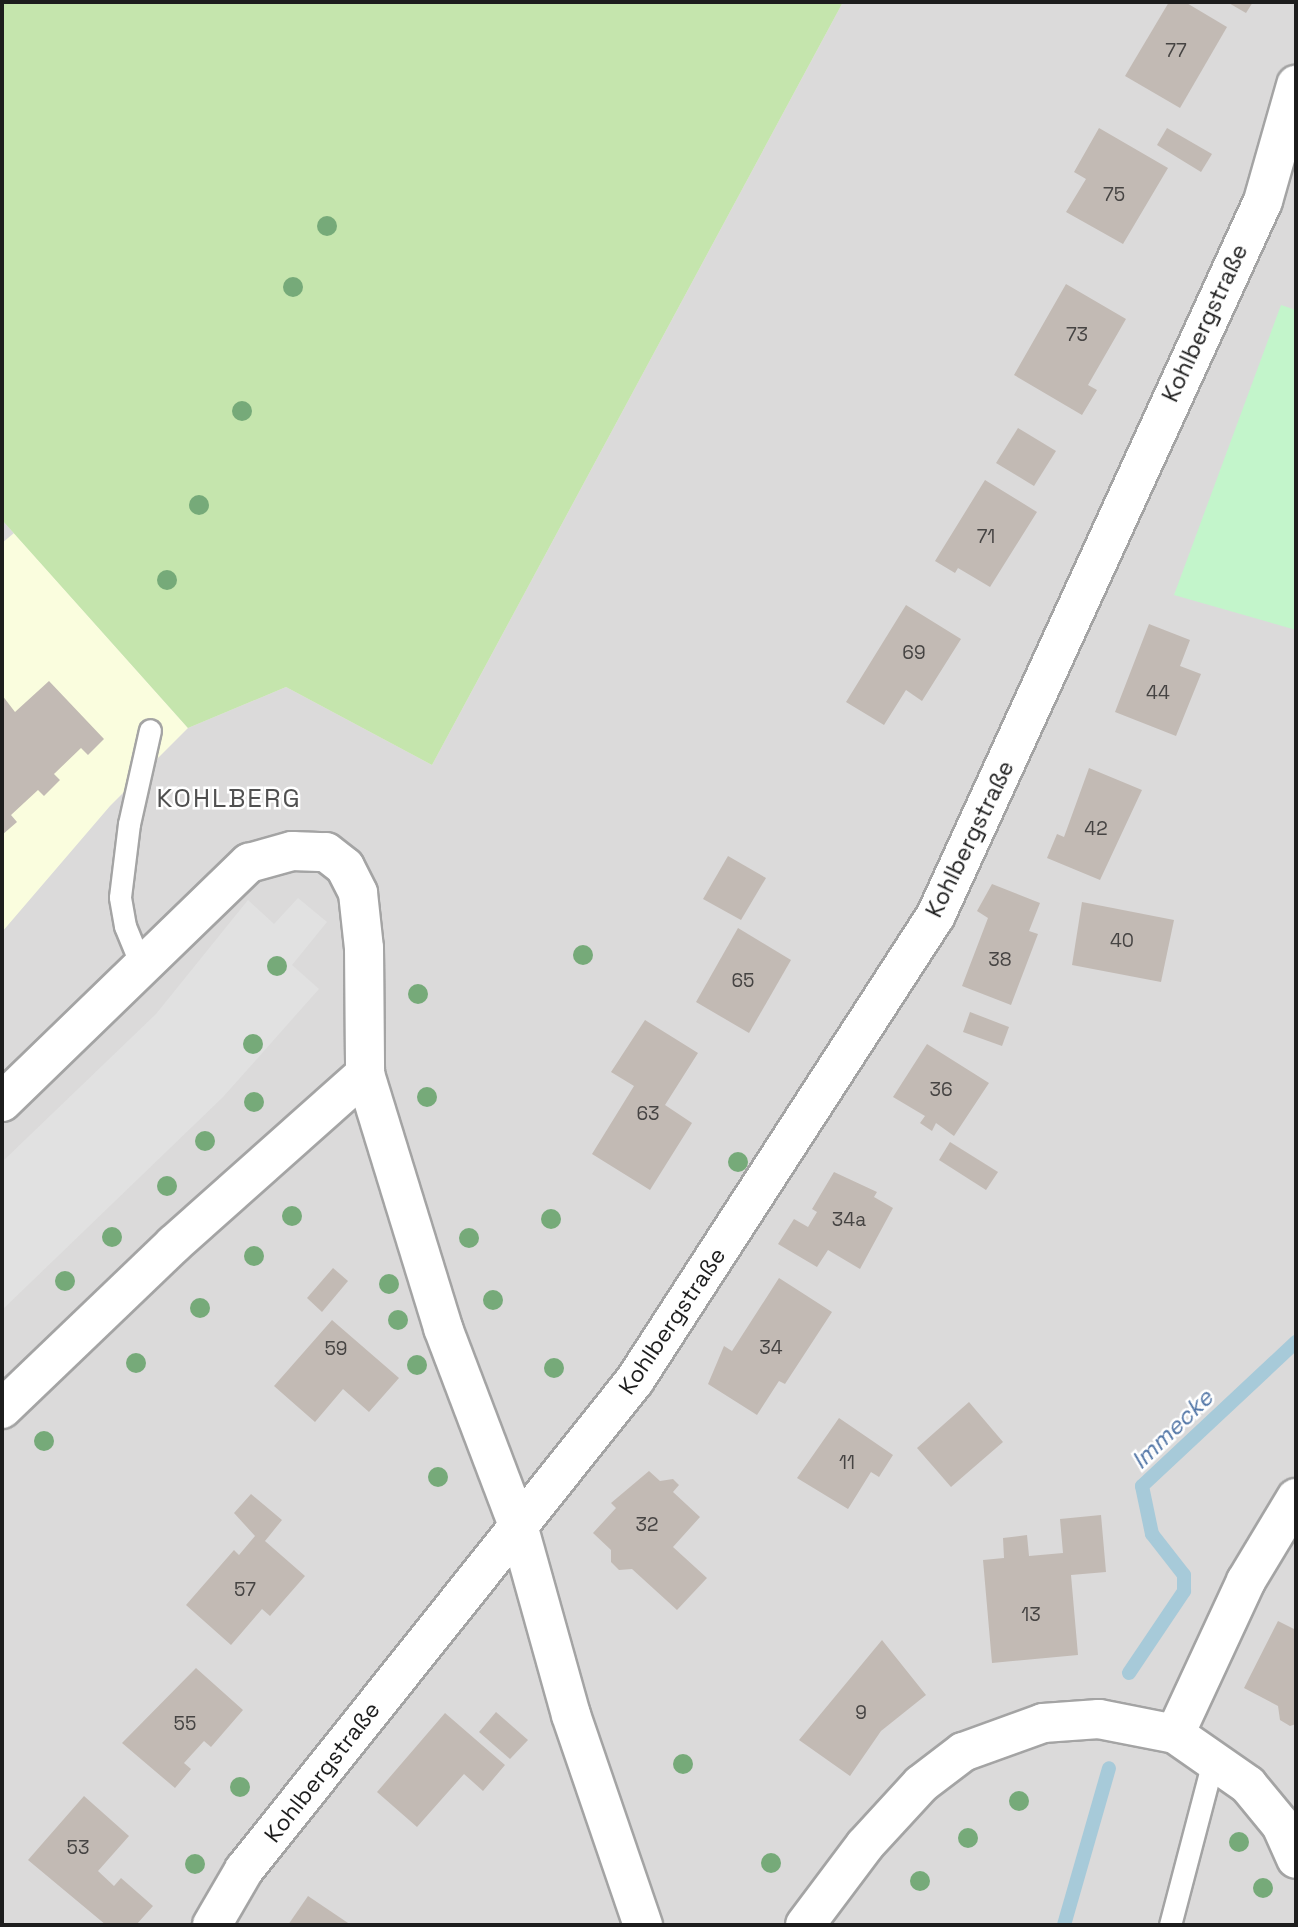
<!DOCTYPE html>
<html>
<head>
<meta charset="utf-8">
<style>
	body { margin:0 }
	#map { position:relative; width:1298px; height:1927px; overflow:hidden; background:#eeebe4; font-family:"Space Grotesk",sans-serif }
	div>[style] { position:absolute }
	.residential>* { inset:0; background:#dbdada }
	.education>* { inset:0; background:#fafdde }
	.grass>* { inset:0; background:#c5e5ad }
	.park>* { inset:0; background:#c3f5cb }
	.parking>* { inset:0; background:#e1e1e1 }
	.stream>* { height:14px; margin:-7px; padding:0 7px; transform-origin:7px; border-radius:7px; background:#a7cad9 }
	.building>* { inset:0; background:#c2bab4 }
	.roads { filter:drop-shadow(2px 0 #a4a4a4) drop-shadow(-2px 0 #a4a4a4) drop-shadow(0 2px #a4a4a4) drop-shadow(0 -2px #a4a4a4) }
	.lane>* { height:21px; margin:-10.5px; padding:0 10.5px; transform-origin:10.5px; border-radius:10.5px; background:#fff }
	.street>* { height:38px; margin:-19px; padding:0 19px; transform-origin:19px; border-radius:19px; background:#fff }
	.trees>* { width:20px; height:20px; margin:-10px; border-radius:50%; background:#76aa79 }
	span { translate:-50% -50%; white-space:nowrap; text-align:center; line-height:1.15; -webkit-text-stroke:5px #fff; paint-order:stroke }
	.number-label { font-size:19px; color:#464443 }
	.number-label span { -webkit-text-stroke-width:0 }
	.street-label { font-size:23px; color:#1d1d1d }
	.water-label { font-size:24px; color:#5175a6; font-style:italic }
	.quarter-label { font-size:26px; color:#505050; letter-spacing:2px }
	.frame { position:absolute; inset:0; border:4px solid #1d1d1d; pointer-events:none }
</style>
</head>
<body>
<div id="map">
	<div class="residential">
		<div style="clip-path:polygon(843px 2px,1296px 2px,1296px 1925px,2px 1925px,2px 520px,188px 728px,286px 687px,432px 765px)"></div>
	</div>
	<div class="education">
		<div style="clip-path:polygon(14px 533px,188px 728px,110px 806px,2px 932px,2px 543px)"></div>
	</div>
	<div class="grass">
		<div style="clip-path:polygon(2px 2px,843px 2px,432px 765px,286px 687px,188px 728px,2px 520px)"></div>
	</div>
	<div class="park">
		<div style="clip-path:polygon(1281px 305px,1296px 310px,1296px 630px,1174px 595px)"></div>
	</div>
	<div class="parking">
		<div style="clip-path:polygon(298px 898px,327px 922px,292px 965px,319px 989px,223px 1097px,2px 1310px,2px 1162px,156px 1014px,248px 900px,274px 924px)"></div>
	</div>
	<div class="stream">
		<div style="left:1129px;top:1673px;width:99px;rotate:-56.1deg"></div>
		<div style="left:1184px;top:1591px;width:16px;rotate:-90deg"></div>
		<div style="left:1184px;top:1575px;width:52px;rotate:-128deg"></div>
		<div style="left:1152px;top:1534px;width:49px;rotate:-101.8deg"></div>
		<div style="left:1142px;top:1486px;width:211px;rotate:-43.1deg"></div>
		<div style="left:1064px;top:1925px;width:163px;rotate:-74deg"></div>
	</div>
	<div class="building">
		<div style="clip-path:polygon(1169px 2px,1185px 2px,1227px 27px,1180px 108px,1125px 76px)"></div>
		<div style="clip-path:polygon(1227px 2px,1253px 2px,1246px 13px)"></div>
		<div style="clip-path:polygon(1099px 128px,1168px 168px,1123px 244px,1066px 212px,1086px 179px,1074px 172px)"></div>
		<div style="clip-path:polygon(1167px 128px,1212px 154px,1201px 172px,1157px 145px)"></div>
		<div style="clip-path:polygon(1066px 284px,1126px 319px,1088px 385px,1097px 390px,1082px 415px,1014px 375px)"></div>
		<div style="clip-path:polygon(1018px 428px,1056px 451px,1034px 486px,996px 463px)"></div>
		<div style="clip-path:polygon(985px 480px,1037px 512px,990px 587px,958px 568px,955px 573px,935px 561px)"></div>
		<div style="clip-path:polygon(906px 605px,961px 639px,922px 701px,906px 690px,884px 725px,846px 702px)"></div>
		<div style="clip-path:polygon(1149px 624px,1190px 640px,1180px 666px,1201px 674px,1176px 736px,1115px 712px)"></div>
		<div style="clip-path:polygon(49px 681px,104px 739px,88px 755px,81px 748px,54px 774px,60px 780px,44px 796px,38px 790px,11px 815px,17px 822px,2px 835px,2px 695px,15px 712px)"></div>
		<div style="clip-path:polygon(1089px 768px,1142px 790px,1100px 880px,1047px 858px,1057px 834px,1064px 837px)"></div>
		<div style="clip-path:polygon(728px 856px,766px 878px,741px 920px,703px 899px)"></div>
		<div style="clip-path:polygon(992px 884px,1040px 903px,1029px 931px,1038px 934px,1011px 1005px,962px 986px,988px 918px,977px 911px)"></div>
		<div style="clip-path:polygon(1082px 902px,1174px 920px,1161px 982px,1072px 965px)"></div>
		<div style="clip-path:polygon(738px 928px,791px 960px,749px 1033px,696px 1002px)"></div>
		<div style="clip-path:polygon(970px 1012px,1009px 1027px,1002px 1046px,963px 1032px)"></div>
		<div style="clip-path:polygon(645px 1020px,698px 1053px,665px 1105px,692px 1123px,650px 1190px,592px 1154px,634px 1086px,611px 1072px)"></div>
		<div style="clip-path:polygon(927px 1044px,989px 1083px,954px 1136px,936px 1123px,932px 1131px,920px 1123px,925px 1116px,893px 1097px)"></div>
		<div style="clip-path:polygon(950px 1142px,998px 1172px,986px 1190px,939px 1160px)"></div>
		<div style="clip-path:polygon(834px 1172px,877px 1192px,874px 1197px,893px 1208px,860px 1269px,828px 1250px,817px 1267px,778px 1244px,794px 1219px,808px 1227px,817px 1212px,812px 1209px)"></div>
		<div style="clip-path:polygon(333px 1268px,348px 1281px,322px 1312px,307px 1298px)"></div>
		<div style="clip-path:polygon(779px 1278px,832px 1312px,785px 1384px,779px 1381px,757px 1415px,708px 1384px,724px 1346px,732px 1351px)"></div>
		<div style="clip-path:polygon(332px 1320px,399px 1378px,369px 1412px,343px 1389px,315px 1422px,274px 1386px)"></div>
		<div style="clip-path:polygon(969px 1402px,1003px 1442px,951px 1487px,917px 1448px)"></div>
		<div style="clip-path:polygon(839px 1418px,893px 1455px,879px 1477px,871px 1472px,848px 1509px,797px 1478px)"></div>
		<div style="clip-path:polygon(649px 1471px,660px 1481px,673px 1479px,679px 1485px,673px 1492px,700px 1517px,673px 1547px,707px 1578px,677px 1610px,632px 1569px,619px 1570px,611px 1562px,611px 1550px,593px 1533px,616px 1508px,611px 1503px)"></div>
		<div style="clip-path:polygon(251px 1494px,282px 1520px,265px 1541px,305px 1576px,270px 1616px,262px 1609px,231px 1645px,186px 1605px,234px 1550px,239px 1555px,255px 1536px,234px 1513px)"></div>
		<div style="clip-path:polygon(1101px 1515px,1106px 1572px,1071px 1575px,1078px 1655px,992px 1663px,983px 1560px,1004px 1558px,1003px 1538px,1027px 1535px,1029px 1556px,1063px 1553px,1060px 1519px)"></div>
		<div style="clip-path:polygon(1278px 1621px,1296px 1630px,1296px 1724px,1290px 1726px,1280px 1720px,1278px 1706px,1244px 1688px)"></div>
		<div style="clip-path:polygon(882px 1640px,926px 1695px,881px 1731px,850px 1776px,799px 1740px)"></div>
		<div style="clip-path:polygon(196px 1668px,243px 1710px,211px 1747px,204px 1741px,184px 1763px,191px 1769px,175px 1788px,122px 1743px)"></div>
		<div style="clip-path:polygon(496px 1712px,528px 1740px,510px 1759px,479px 1732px)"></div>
		<div style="clip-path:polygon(445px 1713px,505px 1765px,483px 1791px,464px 1774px,417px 1827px,377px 1792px)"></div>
		<div style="clip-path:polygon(84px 1796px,129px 1836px,98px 1871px,114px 1886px,121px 1878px,153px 1906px,136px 1925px,106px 1925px,28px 1860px)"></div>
		<div style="clip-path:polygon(308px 1896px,351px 1925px,288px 1925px)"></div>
	</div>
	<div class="roads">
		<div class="lane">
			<div style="left:141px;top:965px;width:42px;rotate:-112.3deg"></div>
			<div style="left:125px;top:926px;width:29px;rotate:-100deg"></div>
			<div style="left:120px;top:897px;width:74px;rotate:-83deg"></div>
			<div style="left:129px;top:824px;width:96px;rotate:-77.4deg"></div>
			<div style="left:1170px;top:1925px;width:174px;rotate:-75.3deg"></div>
		</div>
		<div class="street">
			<div style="left:2px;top:1102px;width:344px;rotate:-44.1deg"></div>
			<div style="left:249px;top:863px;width:45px;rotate:-15.6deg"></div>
			<div style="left:292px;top:851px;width:34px;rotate:2deg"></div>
			<div style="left:326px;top:852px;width:24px;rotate:38deg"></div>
			<div style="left:345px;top:867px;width:29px;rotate:63deg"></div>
			<div style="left:358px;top:893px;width:55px;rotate:83.8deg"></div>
			<div style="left:364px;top:948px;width:126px;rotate:89.5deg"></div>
			<div style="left:365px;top:1074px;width:266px;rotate:72.9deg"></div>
			<div style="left:443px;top:1328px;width:211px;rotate:69.2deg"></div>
			<div style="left:518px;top:1525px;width:197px;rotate:74.4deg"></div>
			<div style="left:571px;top:1715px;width:222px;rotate:71.1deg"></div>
			<div style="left:2px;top:1409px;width:238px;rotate:-43.8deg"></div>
			<div style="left:174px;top:1244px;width:256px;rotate:-41.7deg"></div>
			<div style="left:1175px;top:1734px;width:169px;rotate:-65.1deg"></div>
			<div style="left:1246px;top:1581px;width:97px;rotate:-58.9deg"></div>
			<div style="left:212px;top:1925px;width:64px;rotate:-59.8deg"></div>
			<div style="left:244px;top:1870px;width:627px;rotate:-51.41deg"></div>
			<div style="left:635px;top:1380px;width:554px;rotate:-57.08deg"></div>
			<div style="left:936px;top:915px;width:785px;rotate:-65.39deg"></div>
			<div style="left:1263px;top:201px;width:121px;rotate:-74.1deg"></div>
			<div style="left:805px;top:1925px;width:100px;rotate:-53.1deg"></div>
			<div style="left:865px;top:1845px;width:83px;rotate:-47.4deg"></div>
			<div style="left:921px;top:1784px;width:53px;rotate:-37.3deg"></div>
			<div style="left:963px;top:1752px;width:85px;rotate:-19.9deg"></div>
			<div style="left:1043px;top:1723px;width:56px;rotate:-4.1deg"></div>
			<div style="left:1099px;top:1719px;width:77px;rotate:11.2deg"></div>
			<div style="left:1175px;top:1734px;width:89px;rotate:34.9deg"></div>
			<div style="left:1248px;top:1785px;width:52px;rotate:50.5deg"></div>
			<div style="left:1281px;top:1825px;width:37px;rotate:66deg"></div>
		</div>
	</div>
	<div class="trees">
		<div style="left:327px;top:226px"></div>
		<div style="left:293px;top:287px"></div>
		<div style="left:242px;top:411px"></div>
		<div style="left:199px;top:505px"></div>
		<div style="left:167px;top:580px"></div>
		<div style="left:583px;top:955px"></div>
		<div style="left:277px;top:966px"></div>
		<div style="left:418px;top:994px"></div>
		<div style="left:253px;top:1044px"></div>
		<div style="left:427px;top:1097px"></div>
		<div style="left:254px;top:1102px"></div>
		<div style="left:205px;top:1141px"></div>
		<div style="left:738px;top:1162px"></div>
		<div style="left:167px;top:1186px"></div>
		<div style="left:292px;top:1216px"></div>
		<div style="left:551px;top:1219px"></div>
		<div style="left:112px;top:1237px"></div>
		<div style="left:469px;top:1238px"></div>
		<div style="left:254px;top:1256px"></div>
		<div style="left:65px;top:1281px"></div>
		<div style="left:389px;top:1284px"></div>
		<div style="left:493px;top:1300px"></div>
		<div style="left:200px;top:1308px"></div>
		<div style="left:398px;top:1320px"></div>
		<div style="left:136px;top:1363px"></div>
		<div style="left:417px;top:1365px"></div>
		<div style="left:554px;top:1368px"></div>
		<div style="left:44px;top:1441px"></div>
		<div style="left:438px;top:1477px"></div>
		<div style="left:683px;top:1764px"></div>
		<div style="left:240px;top:1787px"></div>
		<div style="left:1019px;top:1801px"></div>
		<div style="left:968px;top:1838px"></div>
		<div style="left:1239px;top:1842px"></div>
		<div style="left:771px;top:1863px"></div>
		<div style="left:195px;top:1864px"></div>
		<div style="left:920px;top:1881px"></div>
		<div style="left:1263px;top:1888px"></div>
	</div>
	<div class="number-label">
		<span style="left:1176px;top:51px">77</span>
		<span style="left:1114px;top:195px">75</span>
		<span style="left:1077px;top:335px">73</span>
		<span style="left:986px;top:537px">71</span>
		<span style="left:914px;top:653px">69</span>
		<span style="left:1158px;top:693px">44</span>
		<span style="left:1096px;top:829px">42</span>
		<span style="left:1122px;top:941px">40</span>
		<span style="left:1000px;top:960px">38</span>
		<span style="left:743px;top:981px">65</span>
		<span style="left:941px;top:1090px">36</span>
		<span style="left:648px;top:1114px">63</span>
		<span style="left:849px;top:1220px">34a</span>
		<span style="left:771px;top:1348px">34</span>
		<span style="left:336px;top:1349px">59</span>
		<span style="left:847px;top:1463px">11</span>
		<span style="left:647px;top:1525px">32</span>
		<span style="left:245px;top:1590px">57</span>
		<span style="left:1031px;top:1615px">13</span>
		<span style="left:861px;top:1713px">9</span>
		<span style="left:185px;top:1724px">55</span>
		<span style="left:78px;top:1848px">53</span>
	</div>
	<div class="street-label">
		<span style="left:1205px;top:323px;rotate:-65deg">Kohlbergstraße</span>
		<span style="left:970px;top:839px;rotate:-64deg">Kohlbergstraße</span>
		<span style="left:672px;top:1321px;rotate:-56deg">Kohlbergstraße</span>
		<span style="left:322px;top:1772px;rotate:-52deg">Kohlbergstraße</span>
	</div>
	<div class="water-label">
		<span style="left:1172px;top:1429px;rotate:-44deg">Immecke</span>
	</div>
	<div class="quarter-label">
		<span style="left:229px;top:799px">KOHLBERG</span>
	</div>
	<div class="frame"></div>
</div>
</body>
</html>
